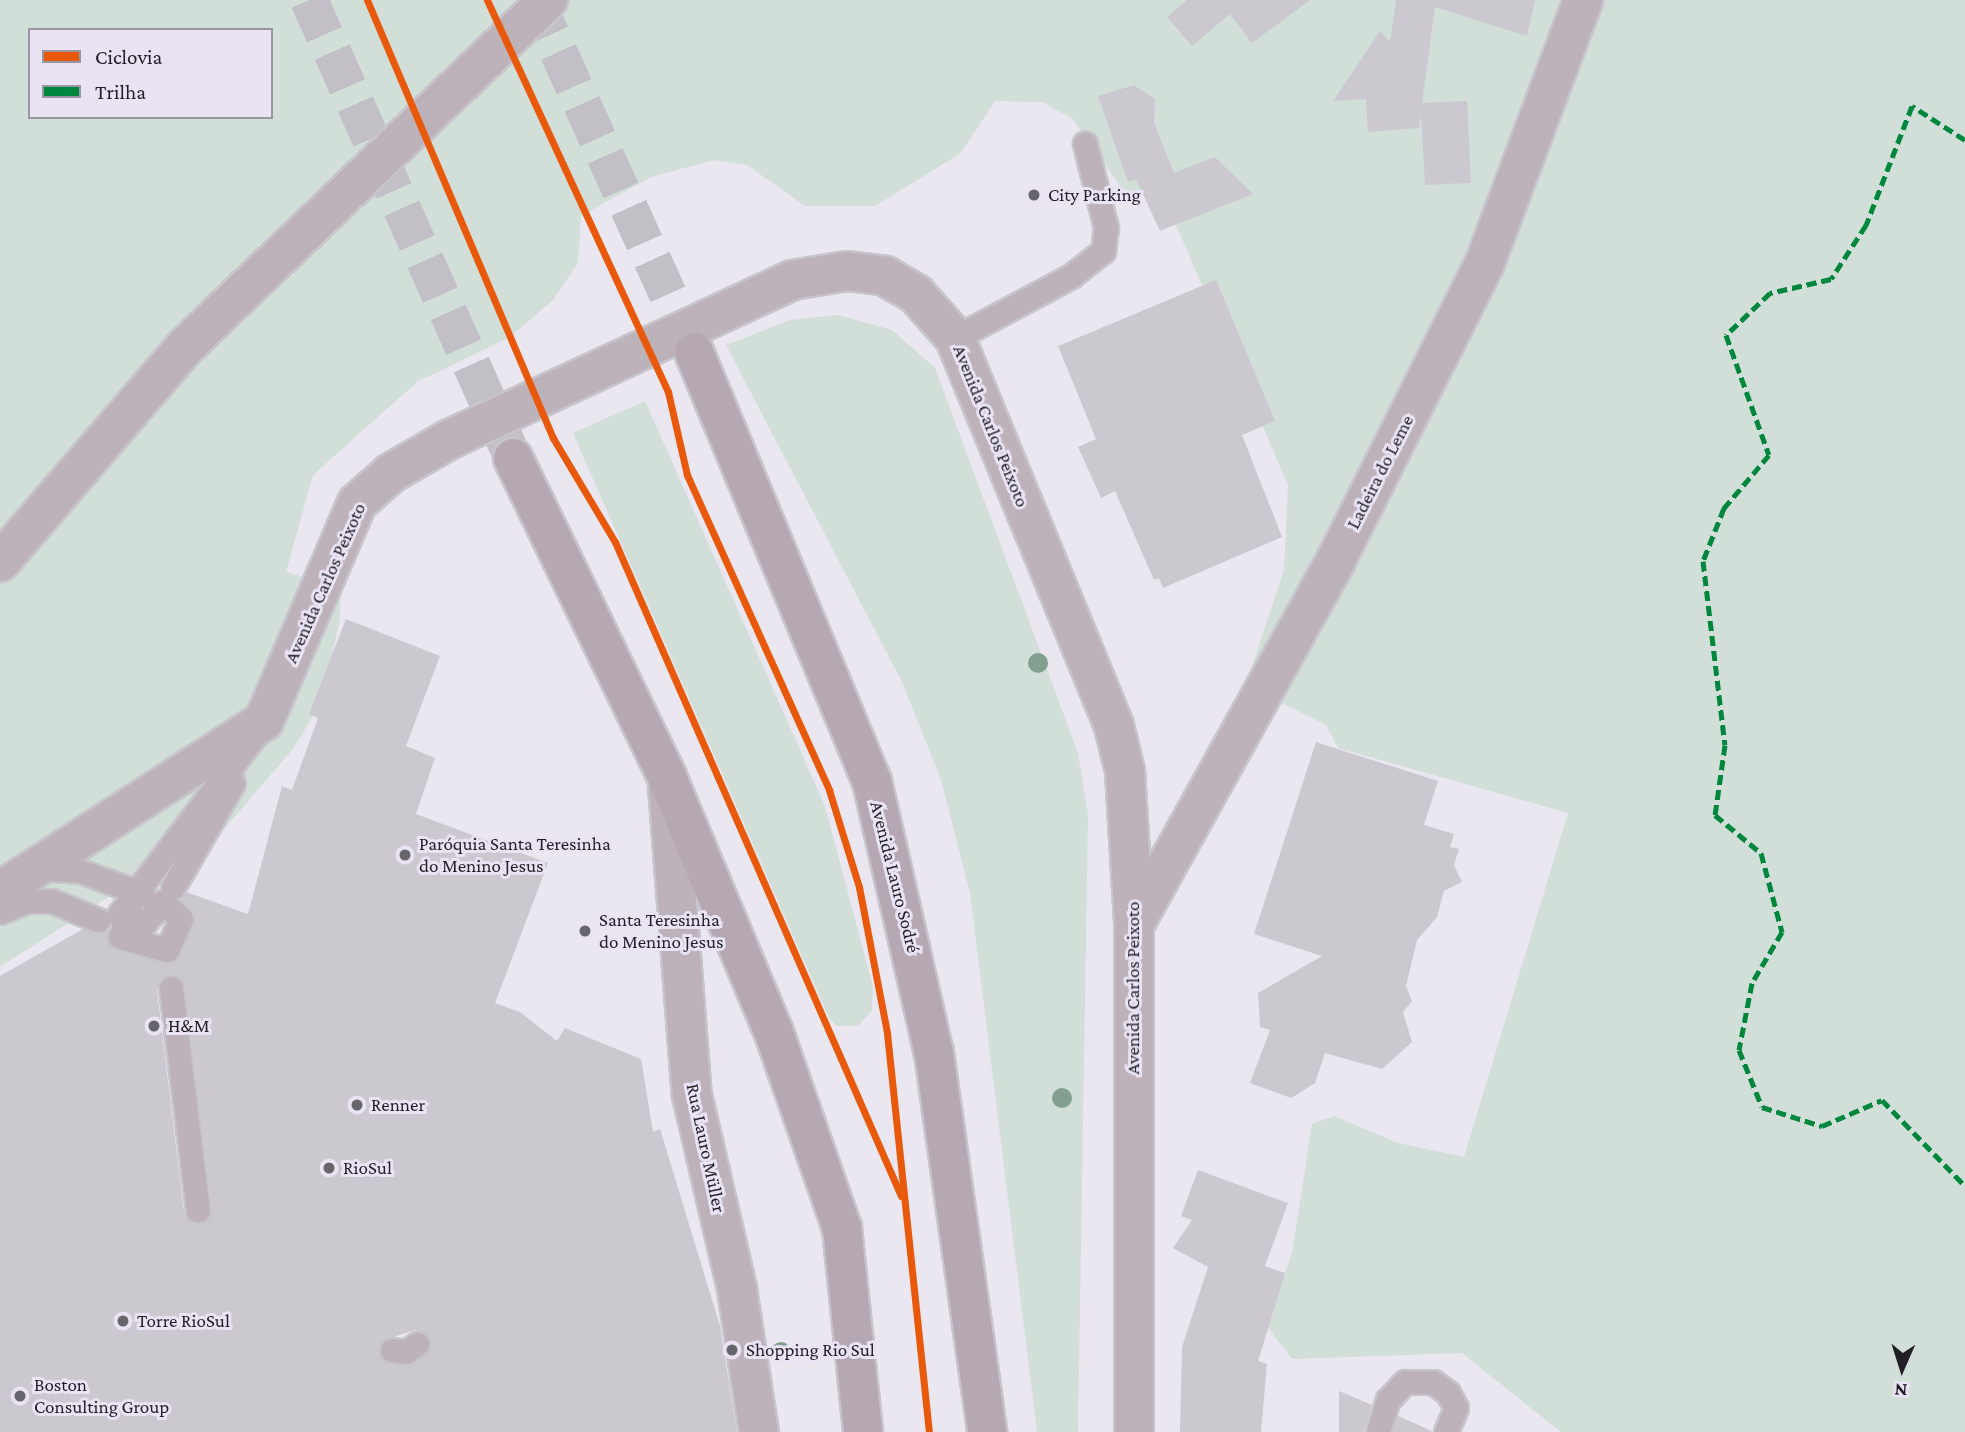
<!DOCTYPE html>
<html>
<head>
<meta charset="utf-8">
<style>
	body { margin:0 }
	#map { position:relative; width:1965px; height:1432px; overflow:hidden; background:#eae7f0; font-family:"Crimson Pro",serif }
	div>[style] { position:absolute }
	.green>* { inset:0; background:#d1dfd8 }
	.building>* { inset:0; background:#cbc8d0 }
	.trunk-tunnel>* { height:38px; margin-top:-19px; transform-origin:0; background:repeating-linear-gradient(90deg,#c2bfc7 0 38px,transparent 0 57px) }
	.roads { filter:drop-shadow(2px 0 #c7c4cb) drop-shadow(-2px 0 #c7c4cb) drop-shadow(0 2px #c7c4cb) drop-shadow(0 -2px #c7c4cb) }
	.service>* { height:23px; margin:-11.5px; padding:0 11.5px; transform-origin:11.5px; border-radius:11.5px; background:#bdb2ba }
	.minor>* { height:38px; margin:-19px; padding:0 19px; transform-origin:19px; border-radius:19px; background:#bdb2ba }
	.trunk>* { height:38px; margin:-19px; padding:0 19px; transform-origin:19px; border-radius:19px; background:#b5a8b2 }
	.quiet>* { height:5px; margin-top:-2.5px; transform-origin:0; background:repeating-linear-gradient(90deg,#00873e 0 10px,transparent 0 15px) }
	.cycleway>* { height:7px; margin:-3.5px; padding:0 3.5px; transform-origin:3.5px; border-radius:3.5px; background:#e8590c }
	.trees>* { width:20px; height:20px; margin:-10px; border-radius:50%; background:#829f90 }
	.dots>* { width:19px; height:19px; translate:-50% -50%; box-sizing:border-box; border:4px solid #e9e3f4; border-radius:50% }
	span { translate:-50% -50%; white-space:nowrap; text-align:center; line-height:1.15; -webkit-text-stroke:6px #e9e3f4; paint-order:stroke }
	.poi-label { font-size:19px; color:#211f25 }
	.left { translate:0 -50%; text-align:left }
	.street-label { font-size:19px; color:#211f25 }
	.legend { position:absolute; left:28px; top:28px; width:245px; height:91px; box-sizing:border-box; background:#e9e3f4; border:2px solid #9995a1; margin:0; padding:9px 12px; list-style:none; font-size:21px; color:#211f25 }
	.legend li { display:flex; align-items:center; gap:14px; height:35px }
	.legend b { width:35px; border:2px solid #9995a1 }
	.north { position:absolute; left:1867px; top:1334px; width:70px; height:70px; -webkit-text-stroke:5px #e9e3f4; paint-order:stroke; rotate:183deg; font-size:19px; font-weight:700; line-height:28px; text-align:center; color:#211f25 }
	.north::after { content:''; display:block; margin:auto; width:24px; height:32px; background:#211f25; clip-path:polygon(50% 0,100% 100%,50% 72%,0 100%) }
</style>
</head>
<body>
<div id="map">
	<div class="green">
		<div style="clip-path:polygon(evenodd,0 0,1965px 0,1965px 1432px,1561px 1432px,1462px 1353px,1292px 1359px,1266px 1325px,1292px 1253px,1312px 1124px,1334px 1116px,1398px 1143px,1464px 1157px,1568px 813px,1338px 748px,1326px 725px,1262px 693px,1251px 669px,1284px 570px,1288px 485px,1173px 218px,1159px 202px,1122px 189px,1073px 119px,1042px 102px,995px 101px,961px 153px,875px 206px,805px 206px,747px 165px,714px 160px,651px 177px,581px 216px,578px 263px,553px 300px,510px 337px,417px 382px,313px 475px,286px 572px,340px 588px,340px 619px,322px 703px,292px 750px,208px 848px,155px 867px,0 967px,0 0,30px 30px,271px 30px,271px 117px,30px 117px,30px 30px)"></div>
		<div style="clip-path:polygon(838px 315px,892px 330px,935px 368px,1078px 753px,1088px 815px,1078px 1432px,1037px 1432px,970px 893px,941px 780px,902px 682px,726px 345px,790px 320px)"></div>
		<div style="clip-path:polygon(645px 401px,825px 806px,873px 987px,872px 1011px,858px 1026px,837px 1026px,829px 1018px,573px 433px)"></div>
	</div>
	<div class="building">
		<div style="clip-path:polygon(1187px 0,1310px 0,1252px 43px,1230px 14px,1192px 46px,1167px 17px)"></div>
		<div style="clip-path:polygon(1396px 0,1535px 0,1527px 36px,1435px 7px,1422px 103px,1467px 101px,1471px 183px,1425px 185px,1421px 113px,1419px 128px,1368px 132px,1366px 99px,1333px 101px,1380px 31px,1390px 42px)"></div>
		<div style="clip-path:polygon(1134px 85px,1155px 99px,1154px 123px,1174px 173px,1215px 157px,1253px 194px,1160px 231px,1136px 179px,1128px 182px,1098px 96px)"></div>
		<div style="clip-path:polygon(1216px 280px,1275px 421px,1242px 435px,1282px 537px,1163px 588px,1159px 578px,1154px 580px,1115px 491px,1101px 498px,1078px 447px,1096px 439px,1058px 346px)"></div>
		<div style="clip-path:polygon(evenodd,346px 619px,440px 656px,406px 746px,435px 758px,416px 814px,548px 863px,495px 1003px,520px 1012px,557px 1041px,565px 1028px,641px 1059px,653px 1132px,660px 1129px,720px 1326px,737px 1432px,0 1432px,0 976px,83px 929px,108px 930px,107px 941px,116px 950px,170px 964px,194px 924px,180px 899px,186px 892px,248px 914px,282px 786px,292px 790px,318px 718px,309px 714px,346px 619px,169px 974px,185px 986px,212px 1208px,199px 1224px,184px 1212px,157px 990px,169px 974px,346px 619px,415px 1330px,429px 1336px,426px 1355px,405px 1366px,383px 1361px,381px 1341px,415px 1330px)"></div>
		<div style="clip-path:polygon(1316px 742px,1438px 781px,1424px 825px,1454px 834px,1450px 847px,1459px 849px,1454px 865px,1462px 882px,1444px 891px,1437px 917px,1417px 940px,1406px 986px,1412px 1001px,1403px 1012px,1412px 1042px,1382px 1069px,1325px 1053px,1315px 1083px,1291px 1098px,1250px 1083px,1270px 1030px,1260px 1027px,1258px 993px,1322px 956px,1254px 934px)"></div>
		<div style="clip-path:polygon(1198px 1170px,1288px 1203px,1265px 1266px,1285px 1273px,1258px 1361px,1267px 1364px,1261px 1432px,1180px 1432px,1182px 1347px,1208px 1267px,1173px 1248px,1192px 1220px,1181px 1216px)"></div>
		<div style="clip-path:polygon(1339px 1391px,1372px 1405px,1364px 1432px,1339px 1432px)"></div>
		<div style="clip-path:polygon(1398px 1416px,1432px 1431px,1432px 1432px,1393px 1432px)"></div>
	</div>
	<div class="trunk-tunnel">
		<div style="left:309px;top:0;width:501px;rotate:65.99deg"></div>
		<div style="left:535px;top:0;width:386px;rotate:65.7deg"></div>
	</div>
	<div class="roads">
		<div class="service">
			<div style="left:955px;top:338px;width:132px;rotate:-28.1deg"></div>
			<div style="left:1071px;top:276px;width:41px;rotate:-38deg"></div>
			<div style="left:1103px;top:251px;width:23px;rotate:-83deg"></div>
			<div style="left:1106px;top:228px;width:87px;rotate:-104deg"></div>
			<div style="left:39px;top:868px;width:41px;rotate:4.2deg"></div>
			<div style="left:80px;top:871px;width:67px;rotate:20.1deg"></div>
			<div style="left:173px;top:887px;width:120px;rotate:-60deg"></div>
			<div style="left:0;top:912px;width:29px;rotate:-22deg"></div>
			<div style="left:27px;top:901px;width:25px"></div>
			<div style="left:52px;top:901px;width:50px;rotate:22.4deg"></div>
			<div style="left:119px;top:915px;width:232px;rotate:-52.9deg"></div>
			<div style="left:132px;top:937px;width:47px;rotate:-48.5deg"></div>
			<div style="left:163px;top:902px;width:25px;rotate:43deg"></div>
			<div style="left:181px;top:919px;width:34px;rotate:114deg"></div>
			<div style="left:167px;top:950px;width:49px;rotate:-164.5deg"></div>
			<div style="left:120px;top:937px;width:38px;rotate:-72deg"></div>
			<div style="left:171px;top:988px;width:224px;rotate:83.1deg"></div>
			<div style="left:392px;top:1350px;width:14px;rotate:8deg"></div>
			<div style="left:406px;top:1352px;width:14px;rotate:-36deg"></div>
			<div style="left:1378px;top:1432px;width:34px;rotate:-73deg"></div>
			<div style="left:1388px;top:1400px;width:25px;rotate:-47deg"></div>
			<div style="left:1405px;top:1382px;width:28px"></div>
			<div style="left:1433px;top:1382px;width:19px;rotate:36deg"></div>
			<div style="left:1448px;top:1393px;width:17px;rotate:62deg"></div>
			<div style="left:1456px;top:1408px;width:26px;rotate:113deg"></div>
		</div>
		<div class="minor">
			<div style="left:0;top:562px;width:284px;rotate:-49.3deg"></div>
			<div style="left:185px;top:347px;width:502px;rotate:-43.71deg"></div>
			<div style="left:668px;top:786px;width:310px;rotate:85.6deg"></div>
			<div style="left:692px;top:1095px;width:199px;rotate:76.9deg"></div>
			<div style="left:737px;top:1289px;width:145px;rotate:81.3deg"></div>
			<div style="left:0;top:891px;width:314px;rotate:-32.8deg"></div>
			<div style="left:264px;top:721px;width:237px;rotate:-66.9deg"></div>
			<div style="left:357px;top:503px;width:45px;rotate:-41.4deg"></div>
			<div style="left:391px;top:473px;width:68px;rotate:-30deg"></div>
			<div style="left:450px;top:439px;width:377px;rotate:-24.9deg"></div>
			<div style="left:792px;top:280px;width:56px;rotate:-9.3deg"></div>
			<div style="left:847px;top:271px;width:38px;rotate:7deg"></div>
			<div style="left:885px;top:276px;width:36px;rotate:30deg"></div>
			<div style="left:916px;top:294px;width:59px;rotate:48.4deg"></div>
			<div style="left:955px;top:338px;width:419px;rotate:67.7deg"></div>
			<div style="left:1114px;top:726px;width:46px;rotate:76.3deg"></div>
			<div style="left:1125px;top:771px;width:153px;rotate:86.6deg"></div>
			<div style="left:1134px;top:924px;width:508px;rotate:90deg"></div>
			<div style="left:1135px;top:923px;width:415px;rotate:-61deg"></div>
			<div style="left:1336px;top:560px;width:330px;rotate:-63.4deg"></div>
			<div style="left:1484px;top:265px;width:283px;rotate:-69.5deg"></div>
		</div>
		<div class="trunk">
			<div style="left:694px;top:352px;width:464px;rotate:67.5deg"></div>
			<div style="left:872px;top:781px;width:279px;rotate:77.2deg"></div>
			<div style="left:934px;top:1053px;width:383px;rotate:82deg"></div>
			<div style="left:513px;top:458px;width:354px;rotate:64.2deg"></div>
			<div style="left:667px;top:777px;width:274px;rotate:67.3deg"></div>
			<div style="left:773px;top:1030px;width:210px;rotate:70.8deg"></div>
			<div style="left:842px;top:1228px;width:205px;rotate:84.1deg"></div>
		</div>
	</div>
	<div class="quiet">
		<div style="left:1965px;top:140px;width:63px;rotate:-147.3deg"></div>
		<div style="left:1912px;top:106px;width:128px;rotate:111.1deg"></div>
		<div style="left:1866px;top:225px;width:64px;rotate:122.9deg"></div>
		<div style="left:1831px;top:279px;width:63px;rotate:167.1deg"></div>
		<div style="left:1770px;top:293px;width:61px;rotate:136.3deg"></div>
		<div style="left:1726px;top:335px;width:127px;rotate:70.3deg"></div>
		<div style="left:1769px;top:455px;width:70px;rotate:130.3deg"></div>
		<div style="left:1724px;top:508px;width:57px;rotate:111.6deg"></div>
		<div style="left:1703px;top:561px;width:185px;rotate:83.2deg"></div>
		<div style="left:1725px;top:745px;width:71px;rotate:98.1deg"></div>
		<div style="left:1715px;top:815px;width:60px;rotate:39.6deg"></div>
		<div style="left:1761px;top:853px;width:82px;rotate:75.1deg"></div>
		<div style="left:1782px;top:932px;width:59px;rotate:120.5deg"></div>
		<div style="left:1752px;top:983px;width:68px;rotate:101deg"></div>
		<div style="left:1739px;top:1050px;width:61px;rotate:68deg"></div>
		<div style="left:1762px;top:1107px;width:63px;rotate:17.6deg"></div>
		<div style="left:1822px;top:1126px;width:65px;rotate:-23.4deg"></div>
		<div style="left:1882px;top:1100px;width:120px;rotate:46deg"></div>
	</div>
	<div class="cycleway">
		<div style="left:367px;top:0;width:476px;rotate:67deg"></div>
		<div style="left:553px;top:438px;width:121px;rotate:59.2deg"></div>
		<div style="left:615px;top:542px;width:714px;rotate:66.38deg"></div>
		<div style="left:487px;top:0;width:432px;rotate:65.2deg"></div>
		<div style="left:668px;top:392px;width:85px;rotate:77.1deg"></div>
		<div style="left:687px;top:475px;width:346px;rotate:65.7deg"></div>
		<div style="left:829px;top:790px;width:102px;rotate:72.8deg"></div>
		<div style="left:859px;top:887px;width:149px;rotate:79.1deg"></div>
		<div style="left:887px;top:1033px;width:401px;rotate:84deg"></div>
	</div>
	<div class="trees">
		<div style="left:1038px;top:663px"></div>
		<div style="left:1062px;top:1098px"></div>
		<div style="left:781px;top:1352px"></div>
	</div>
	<div class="dots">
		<div style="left:1034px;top:195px;background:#67656c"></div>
		<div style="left:405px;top:855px;background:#67656c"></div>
		<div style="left:585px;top:931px;background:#67656c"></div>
		<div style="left:154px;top:1026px;background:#67656c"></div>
		<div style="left:357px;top:1105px;background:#67656c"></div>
		<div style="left:329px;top:1168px;background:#67656c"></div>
		<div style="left:123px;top:1321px;background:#67656c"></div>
		<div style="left:732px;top:1350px;background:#67656c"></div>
		<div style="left:20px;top:1396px;background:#67656c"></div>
	</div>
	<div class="poi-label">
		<span class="left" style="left:1048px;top:195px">City Parking</span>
		<span class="left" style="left:419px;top:855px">Paróquia Santa Teresinha<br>do Menino Jesus</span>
		<span class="left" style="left:599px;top:931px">Santa Teresinha<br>do Menino Jesus</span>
		<span class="left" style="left:168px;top:1026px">H&amp;M</span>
		<span class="left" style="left:371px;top:1105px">Renner</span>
		<span class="left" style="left:343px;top:1168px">RioSul</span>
		<span class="left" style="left:137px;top:1321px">Torre RioSul</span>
		<span class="left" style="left:746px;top:1350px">Shopping Rio Sul</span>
		<span class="left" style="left:34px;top:1396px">Boston<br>Consulting Group</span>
	</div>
	<div class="street-label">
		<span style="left:991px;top:426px;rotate:68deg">Avenida Carlos Peixoto</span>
		<span style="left:1380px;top:472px;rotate:-63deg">Ladeira do Leme</span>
		<span style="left:325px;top:583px;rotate:-66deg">Avenida Carlos Peixoto</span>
		<span style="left:895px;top:877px;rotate:76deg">Avenida Lauro Sodré</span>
		<span style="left:1133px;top:988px;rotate:-90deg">Avenida Carlos Peixoto</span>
		<span style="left:706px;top:1148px;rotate:78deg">Rua Lauro Müller</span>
	</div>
	<ul class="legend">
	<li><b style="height:9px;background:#e8590c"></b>Ciclovia</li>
	<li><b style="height:9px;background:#00873e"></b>Trilha</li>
	</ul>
	<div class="north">N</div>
</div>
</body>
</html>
